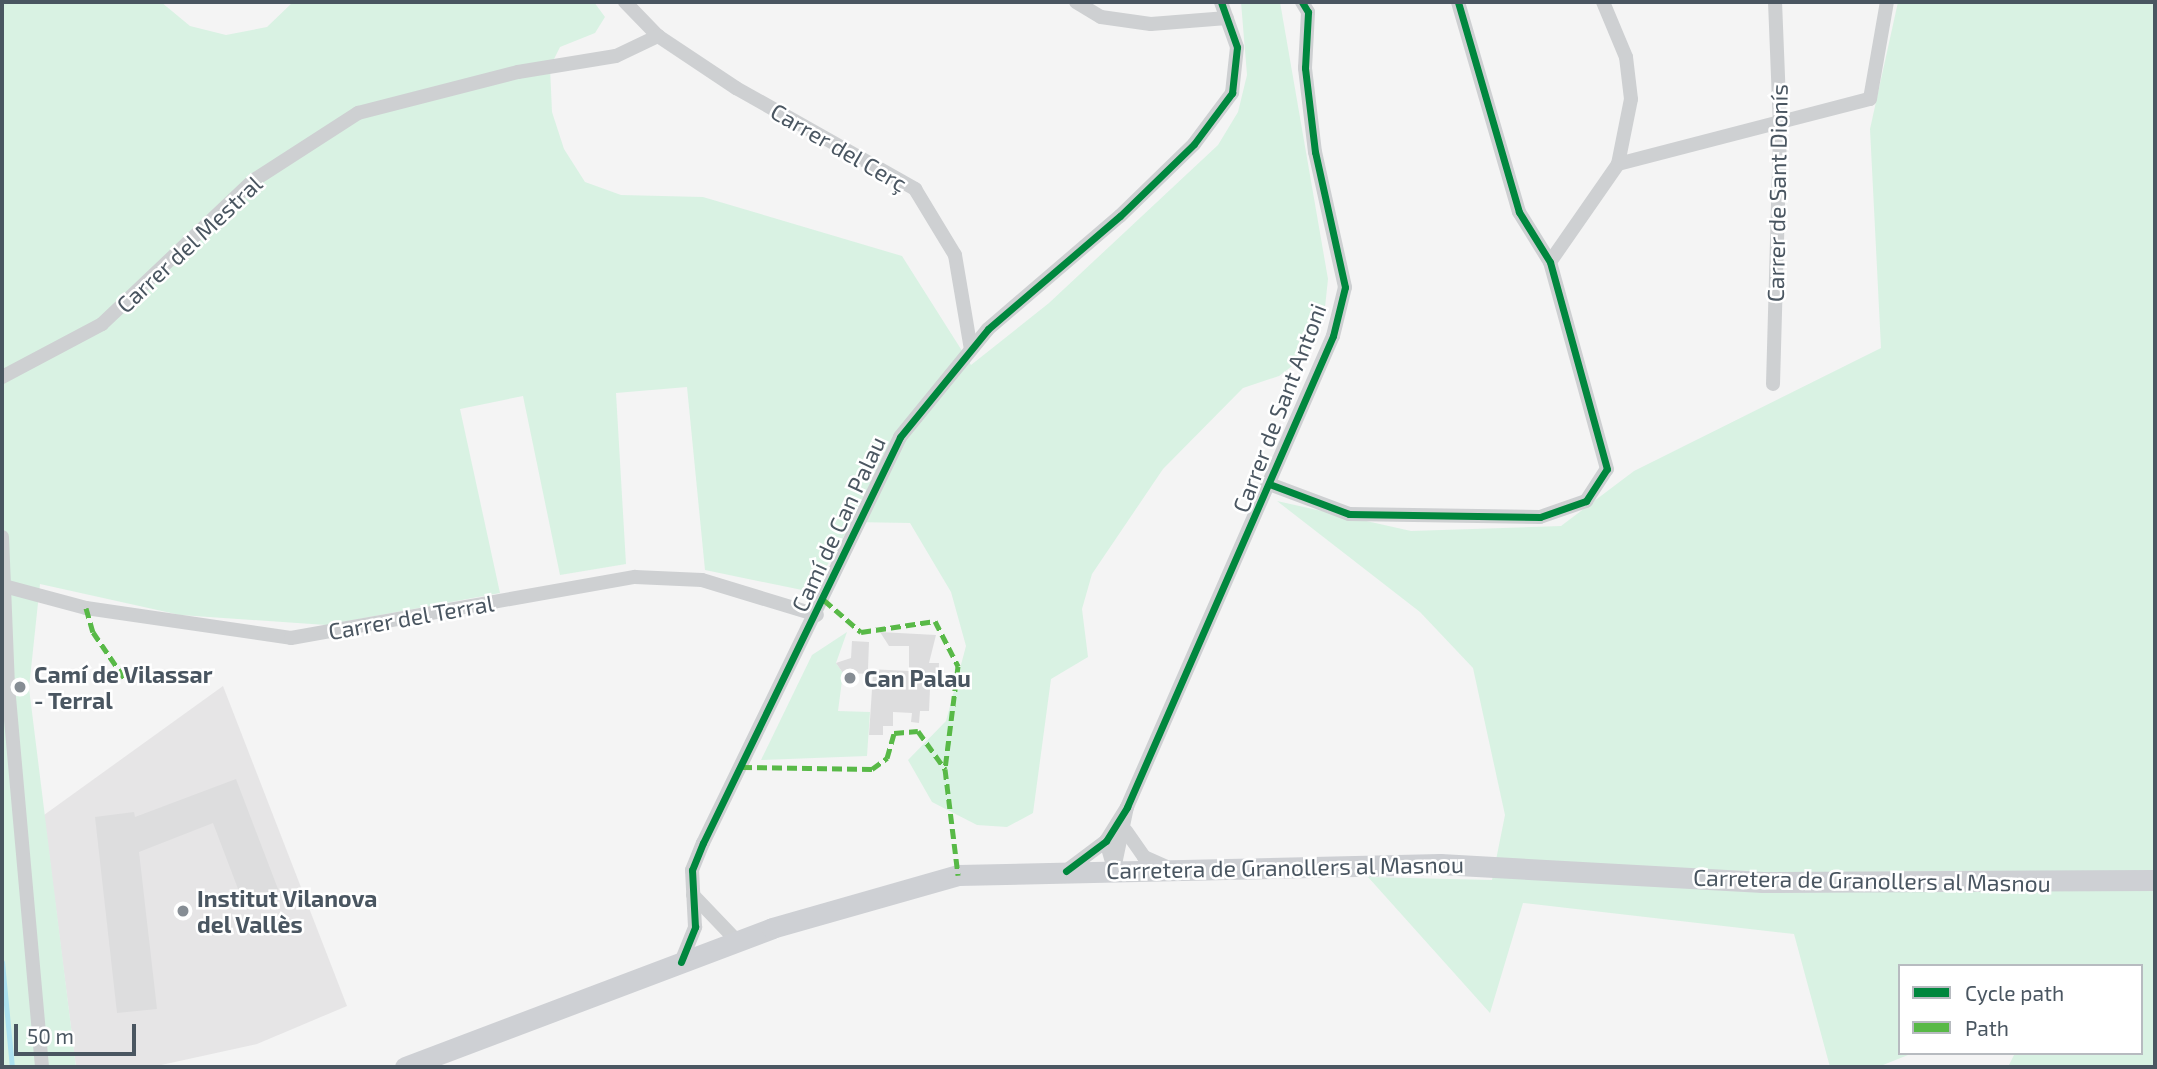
<!DOCTYPE html>
<html>
<head>
<meta charset="utf-8">
<style>
	body { margin:0 }
	#map { position:relative; width:2157px; height:1069px; overflow:hidden; background:#f4f4f4; font-family:"Exo 2",sans-serif }
	div>[style] { position:absolute }
	.education>* { inset:0; background:#e6e5e6 }
	.green>* { inset:0; background:#d9f2e3 }
	.stream>* { height:5px; margin:-2.5px; padding:0 2.5px; transform-origin:2.5px; border-radius:2.5px; background:#aee2f0 }
	.building>* { inset:0; background:#ddddde }
	.minor>* { height:14px; margin:-7px; padding:0 7px; transform-origin:7px; border-radius:7px; background:#ced0d2 }
	.secondary>* { height:21px; margin:-10.5px; padding:0 10.5px; transform-origin:10.5px; border-radius:10.5px; background:#ced0d4 }
	.quiet>* { height:5px; margin-top:-2.5px; transform-origin:0; background:repeating-linear-gradient(90deg,#58b947 0 10px,transparent 0 15px) }
	.cycleway>* { height:7px; margin:-3.5px; padding:0 3.5px; transform-origin:3.5px; border-radius:3.5px; background:#00873e }
	.dots>* { width:19px; height:19px; translate:-50% -50%; box-sizing:border-box; border:4px solid #fff; border-radius:50% }
	span { translate:-50% -50%; white-space:nowrap; text-align:center; line-height:1.15; -webkit-text-stroke:5px #fff; paint-order:stroke }
	.street-label { font-size:23px; color:#4a5661 }
	.poi-label { font-size:23px; color:#4a5661; font-weight:700 }
	.left { translate:0 -50%; text-align:left }
	.frame { position:absolute; inset:0; border:4px solid #4a5661; pointer-events:none }
	.legend { position:absolute; left:1898px; top:964px; width:245px; height:91px; box-sizing:border-box; background:#fff; border:2px solid #b7bbc0; margin:0; padding:9px 12px; list-style:none; font-size:21px; color:#4a5661 }
	.legend li { display:flex; align-items:center; gap:14px; height:35px }
	.legend b { width:35px; border:2px solid #b7bbc0 }
	.scale { position:absolute; left:14px; top:1024px; width:122px; height:32px; box-sizing:border-box; border:4px solid #4a5661; border-top:0; padding-left:9px; font-size:21px; line-height:24px; white-space:nowrap; color:#4a5661; -webkit-text-stroke:5px #fff; paint-order:stroke }
</style>
</head>
<body>
<div id="map">
	<div class="education">
		<div style="clip-path:polygon(223px 686px,347px 1006px,257px 1044px,152px 1067px,76px 1067px,44px 815px)"></div>
	</div>
	<div class="green">
		<div style="clip-path:polygon(2px 2px,161px 2px,190px 26px,226px 35px,267px 27px,293px 2px,594px 2px,605px 17px,595px 33px,560px 47px,550px 67px,552px 112px,564px 149px,585px 182px,621px 195px,703px 197px,902px 256px,971px 365px,1049px 303px,1218px 145px,1238px 112px,1247px 75px,1241px 2px,1280px 2px,1328px 279px,1324px 317px,1304px 357px,1279px 376px,1243px 388px,1163px 469px,1092px 574px,1082px 609px,1088px 657px,1051px 679px,1033px 813px,1007px 827px,977px 825px,932px 802px,908px 760px,946px 721px,966px 646px,951px 592px,910px 523px,852px 522px,812px 592px,705px 570px,687px 387px,616px 393px,626px 564px,560px 575px,523px 396px,460px 409px,500px 593px,326px 625px,180px 615px,40px 584px,29px 688px,76px 1067px,2px 1067px)"></div>
		<div style="clip-path:polygon(1898px 2px,2155px 2px,2155px 1067px,2008px 1067px,2015px 1053px,2141px 1053px,2141px 966px,1900px 966px,1900px 1053px,1913px 1053px,1878px 1067px,1830px 1067px,1794px 934px,1523px 903px,1490px 1013px,1368px 877px,1492px 880px,1505px 815px,1473px 668px,1420px 612px,1277px 501px,1411px 531px,1561px 526px,1634px 471px,1881px 348px,1870px 129px)"></div>
		<div style="clip-path:polygon(847px 632px,836px 663px,843px 673px,838px 711px,870px 712px,867px 756px,761px 760px,812px 655px)"></div>
	</div>
	<div class="stream">
		<div style="left:2px;top:962px;width:105px;rotate:84.6deg"></div>
	</div>
	<div class="building">
		<div style="clip-path:polygon(880px 632px,936px 635px,929px 663px,939px 663px,938px 690px,930px 689px,929px 711px,920px 711px,919px 723px,911px 722px,912px 713px,893px 712px,893px 726px,883px 726px,883px 735px,869px 735px,873px 674px,843px 673px,836px 663px,851px 658px,852px 641px,869px 642px,868px 669px,909px 671px,909px 646px,889px 646px)"></div>
		<div style="clip-path:polygon(236px 779px,278px 889px,243px 902px,213px 823px,139px 852px,157px 1009px,117px 1013px,95px 817px,134px 812px,135px 817px)"></div>
	</div>
	<div class="minor">
		<div style="left:625px;top:2px;width:47px;rotate:45.9deg"></div>
		<div style="left:658px;top:36px;width:94px;rotate:33.7deg"></div>
		<div style="left:736px;top:88px;width:206px;rotate:29.4deg"></div>
		<div style="left:915px;top:189px;width:77px;rotate:58.8deg"></div>
		<div style="left:955px;top:255px;width:96px;rotate:80.4deg"></div>
		<div style="left:1076px;top:2px;width:29px;rotate:31deg"></div>
		<div style="left:1101px;top:17px;width:50px;rotate:8deg"></div>
		<div style="left:1151px;top:24px;width:76px;rotate:-4.5deg"></div>
		<div style="left:1618px;top:164px;width:260px;rotate:-14.5deg"></div>
		<div style="left:1870px;top:99px;width:98px;rotate:-80.1deg"></div>
		<div style="left:1550px;top:262px;width:119px;rotate:-55.2deg"></div>
		<div style="left:1618px;top:164px;width:66px;rotate:-78.7deg"></div>
		<div style="left:1631px;top:99px;width:42px;rotate:-96.8deg"></div>
		<div style="left:1626px;top:57px;width:60px;rotate:-112.7deg"></div>
		<div style="left:2px;top:377px;width:113px;rotate:-27.9deg"></div>
		<div style="left:102px;top:324px;width:209px;rotate:-43.5deg"></div>
		<div style="left:254px;top:180px;width:124px;rotate:-32.8deg"></div>
		<div style="left:358px;top:113px;width:165px;rotate:-14.4deg"></div>
		<div style="left:518px;top:72px;width:99px;rotate:-9.3deg"></div>
		<div style="left:616px;top:56px;width:47px;rotate:-25.5deg"></div>
		<div style="left:1773px;top:384px;width:258px;rotate:-88.4deg"></div>
		<div style="left:1780px;top:126px;width:124px;rotate:-92.3deg"></div>
		<div style="left:1272px;top:485px;width:82px;rotate:20.6deg"></div>
		<div style="left:1349px;top:514px;width:191px;rotate:0.9deg"></div>
		<div style="left:1540px;top:517px;width:49px;rotate:-19.2deg"></div>
		<div style="left:1586px;top:501px;width:38px;rotate:-57deg"></div>
		<div style="left:1607px;top:469px;width:215px;rotate:-105.4deg"></div>
		<div style="left:1550px;top:262px;width:59px;rotate:-121.8deg"></div>
		<div style="left:1519px;top:212px;width:219px;rotate:-106.2deg"></div>
		<div style="left:2px;top:537px;width:149px;rotate:87.7deg"></div>
		<div style="left:8px;top:686px;width:383px;rotate:84.9deg"></div>
		<div style="left:4px;top:586px;width:85px;rotate:15deg"></div>
		<div style="left:86px;top:608px;width:207px;rotate:8.3deg"></div>
		<div style="left:291px;top:638px;width:349px;rotate:-10.1deg"></div>
		<div style="left:635px;top:577px;width:67px;rotate:2.6deg"></div>
		<div style="left:702px;top:580px;width:120px;rotate:16.9deg"></div>
		<div style="left:1126px;top:831px;width:32px;rotate:55deg"></div>
		<div style="left:1144px;top:857px;width:24px;rotate:24deg"></div>
		<div style="left:1106px;top:841px;width:29px;rotate:74deg"></div>
		<div style="left:1114px;top:869px;width:63px;rotate:-78.2deg"></div>
		<div style="left:1066px;top:871px;width:50px;rotate:-36.9deg"></div>
		<div style="left:1106px;top:841px;width:40px;rotate:-58deg"></div>
		<div style="left:1127px;top:807px;width:514px;rotate:-66.38deg"></div>
		<div style="left:1333px;top:336px;width:50px;rotate:-76.2deg"></div>
		<div style="left:1345px;top:287px;width:138px;rotate:-102.5deg"></div>
		<div style="left:1315px;top:152px;width:85px;rotate:-96.8deg"></div>
		<div style="left:1305px;top:68px;width:56px;rotate:-86.9deg"></div>
		<div style="left:1308px;top:12px;width:12px;rotate:-121deg"></div>
		<div style="left:693px;top:895px;width:64px;rotate:46.3deg"></div>
		<div style="left:681px;top:962px;width:38px;rotate:-68deg"></div>
		<div style="left:695px;top:927px;width:57px;rotate:-93deg"></div>
		<div style="left:692px;top:870px;width:29px;rotate:-68deg"></div>
		<div style="left:703px;top:843px;width:451px;rotate:-64.1deg"></div>
		<div style="left:900px;top:437px;width:139px;rotate:-50.8deg"></div>
		<div style="left:988px;top:329px;width:174px;rotate:-40.6deg"></div>
		<div style="left:1120px;top:216px;width:103px;rotate:-44.2deg"></div>
		<div style="left:1194px;top:144px;width:64px;rotate:-53.3deg"></div>
		<div style="left:1232px;top:93px;width:46px;rotate:-83.8deg"></div>
		<div style="left:1237px;top:47px;width:48px;rotate:-109.6deg"></div>
	</div>
	<div class="secondary">
		<div style="left:405px;top:1067px;width:392px;rotate:-20.7deg"></div>
		<div style="left:772px;top:928px;width:193px;rotate:-15.9deg"></div>
		<div style="left:958px;top:875px;width:482px;rotate:-1.3deg"></div>
		<div style="left:1440px;top:864px;width:323px;rotate:3.2deg"></div>
		<div style="left:1762px;top:882px;width:393px;rotate:-0.3deg"></div>
	</div>
	<div class="quiet">
		<div style="left:824px;top:600px;width:49px;rotate:40.9deg"></div>
		<div style="left:861px;top:632px;width:75px;rotate:-8.5deg"></div>
		<div style="left:935px;top:621px;width:51px;rotate:62.9deg"></div>
		<div style="left:958px;top:666px;width:104px;rotate:97.2deg"></div>
		<div style="left:86px;top:608px;width:25px;rotate:74deg"></div>
		<div style="left:93px;top:632px;width:57px;rotate:55.8deg"></div>
		<div style="left:742px;top:767px;width:130px;rotate:0.9deg"></div>
		<div style="left:872px;top:769px;width:19px;rotate:-36deg"></div>
		<div style="left:887px;top:758px;width:26px;rotate:-74deg"></div>
		<div style="left:894px;top:733px;width:24px;rotate:-5deg"></div>
		<div style="left:918px;top:731px;width:47px;rotate:54.6deg"></div>
		<div style="left:945px;top:769px;width:107px;rotate:83deg"></div>
	</div>
	<div class="cycleway">
		<div style="left:1272px;top:485px;width:82px;rotate:20.6deg"></div>
		<div style="left:1349px;top:514px;width:191px;rotate:0.9deg"></div>
		<div style="left:1540px;top:517px;width:49px;rotate:-19.2deg"></div>
		<div style="left:1586px;top:501px;width:38px;rotate:-57deg"></div>
		<div style="left:1607px;top:469px;width:215px;rotate:-105.4deg"></div>
		<div style="left:1550px;top:262px;width:59px;rotate:-121.8deg"></div>
		<div style="left:1519px;top:212px;width:219px;rotate:-106.2deg"></div>
		<div style="left:1066px;top:871px;width:50px;rotate:-36.9deg"></div>
		<div style="left:1106px;top:841px;width:40px;rotate:-58deg"></div>
		<div style="left:1127px;top:807px;width:514px;rotate:-66.38deg"></div>
		<div style="left:1333px;top:336px;width:50px;rotate:-76.2deg"></div>
		<div style="left:1345px;top:287px;width:138px;rotate:-102.5deg"></div>
		<div style="left:1315px;top:152px;width:85px;rotate:-96.8deg"></div>
		<div style="left:1305px;top:68px;width:56px;rotate:-86.9deg"></div>
		<div style="left:1308px;top:12px;width:12px;rotate:-121deg"></div>
		<div style="left:681px;top:962px;width:38px;rotate:-68deg"></div>
		<div style="left:695px;top:927px;width:57px;rotate:-93deg"></div>
		<div style="left:692px;top:870px;width:29px;rotate:-68deg"></div>
		<div style="left:703px;top:843px;width:451px;rotate:-64.1deg"></div>
		<div style="left:900px;top:437px;width:139px;rotate:-50.8deg"></div>
		<div style="left:988px;top:329px;width:174px;rotate:-40.6deg"></div>
		<div style="left:1120px;top:216px;width:103px;rotate:-44.2deg"></div>
		<div style="left:1194px;top:144px;width:64px;rotate:-53.3deg"></div>
		<div style="left:1232px;top:93px;width:46px;rotate:-83.8deg"></div>
		<div style="left:1237px;top:47px;width:48px;rotate:-109.6deg"></div>
	</div>
	<div class="dots">
		<div style="left:850px;top:678px;background:#868d94"></div>
		<div style="left:20px;top:687px;background:#868d94"></div>
		<div style="left:183px;top:911px;background:#868d94"></div>
	</div>
	<div class="street-label">
		<span style="left:839px;top:147px;rotate:30deg">Carrer del Cerç</span>
		<span style="left:1777px;top:193px;rotate:-89deg">Carrer de Sant Dionís</span>
		<span style="left:189px;top:244px;rotate:-43deg">Carrer del Mestral</span>
		<span style="left:1279px;top:408px;rotate:-69deg">Carrer de Sant Antoni</span>
		<span style="left:838px;top:524px;rotate:-65deg">Camí de Can Palau</span>
		<span style="left:411px;top:617px;rotate:-10deg">Carrer del Terral</span>
		<span style="left:1285px;top:867px;rotate:-1deg">Carretera de Granollers al Masnou</span>
		<span style="left:1872px;top:880px;rotate:1deg">Carretera de Granollers al Masnou</span>
	</div>
	<div class="poi-label">
		<span class="left" style="left:34px;top:687px">Camí de Vilassar<br>- Terral</span>
		<span class="left" style="left:864px;top:678px">Can Palau</span>
		<span class="left" style="left:197px;top:911px">Institut Vilanova<br>del Vallès</span>
	</div>
	<div class="frame"></div>
	<ul class="legend">
	<li><b style="height:9px;background:#00873e"></b>Cycle path</li>
	<li><b style="height:9px;background:#58b947"></b>Path</li>
	</ul>
	<div class="scale">50 m</div>
</div>
</body>
</html>
